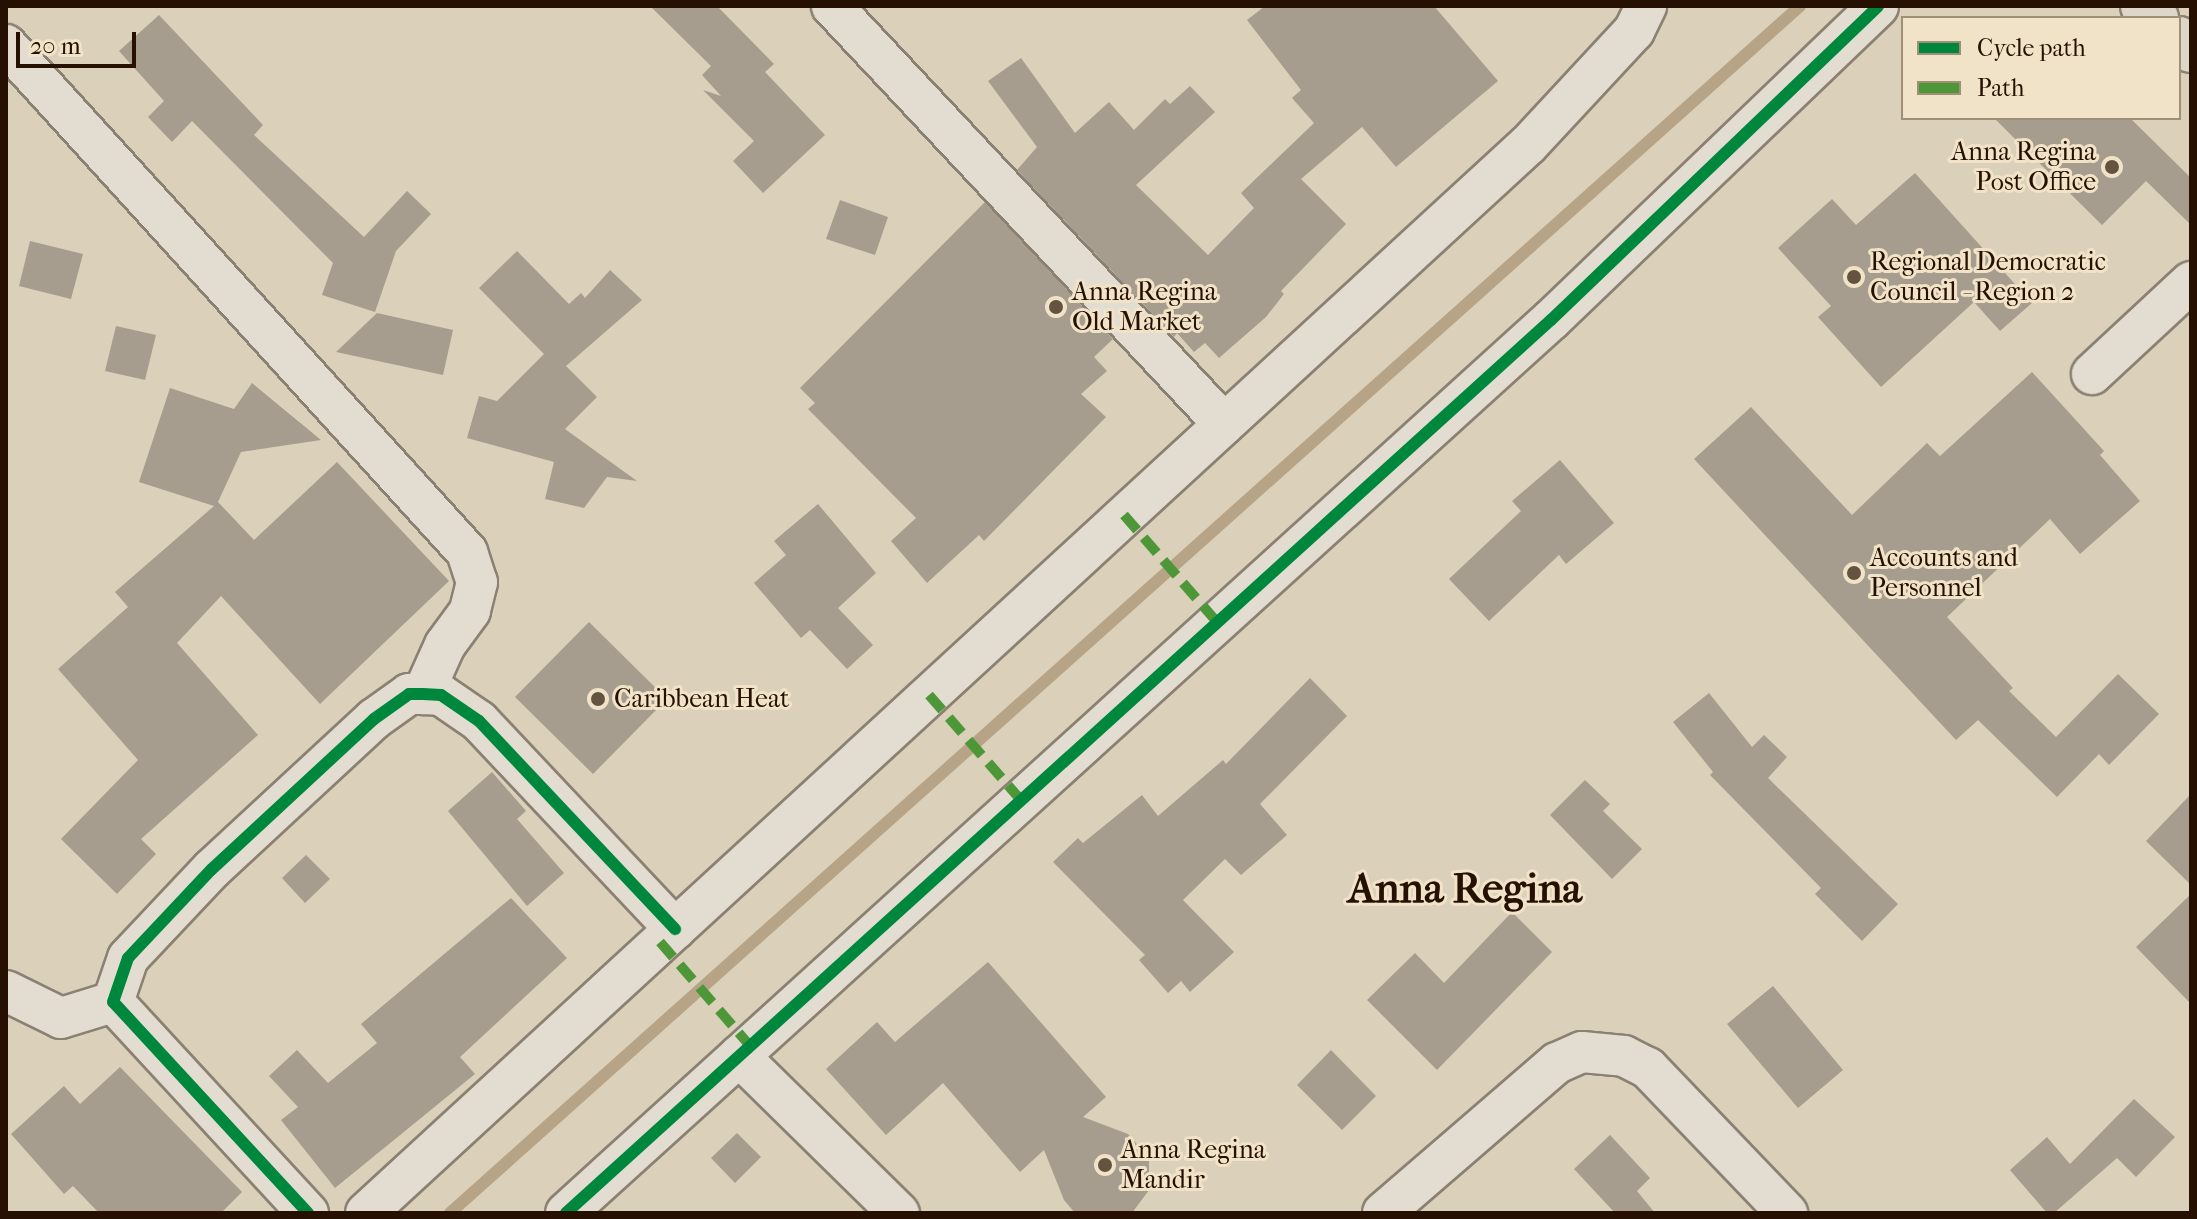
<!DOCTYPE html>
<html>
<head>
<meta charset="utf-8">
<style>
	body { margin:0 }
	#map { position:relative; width:2197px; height:1219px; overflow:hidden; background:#dbd0b9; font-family:"IM FELL French Canon",serif }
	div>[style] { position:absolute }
	.stream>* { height:12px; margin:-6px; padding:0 6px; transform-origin:6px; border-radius:6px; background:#b7a487 }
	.building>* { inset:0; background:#a69d8e }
	.roads { filter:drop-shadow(2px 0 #8b8173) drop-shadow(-2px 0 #8b8173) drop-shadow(0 2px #8b8173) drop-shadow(0 -2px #8b8173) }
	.minor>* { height:40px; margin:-20px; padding:0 20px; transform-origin:20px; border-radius:20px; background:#e3ddd1 }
	.primary>* { height:44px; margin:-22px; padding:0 22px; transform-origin:22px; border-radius:22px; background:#ded7c9 }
	.quiet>* { height:10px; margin-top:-5px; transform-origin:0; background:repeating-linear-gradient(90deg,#4e9739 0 20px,transparent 0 30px) }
	.cycleway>* { height:12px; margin:-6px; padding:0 6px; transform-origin:6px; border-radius:6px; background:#00873e }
	.dots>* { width:22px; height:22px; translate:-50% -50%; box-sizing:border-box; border:4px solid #f1e3c8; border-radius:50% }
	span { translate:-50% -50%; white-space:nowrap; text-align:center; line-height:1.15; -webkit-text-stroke:6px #f1e3c8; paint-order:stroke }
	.poi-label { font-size:26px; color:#261001 }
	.right { translate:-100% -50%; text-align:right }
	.left { translate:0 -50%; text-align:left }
	.town-label { font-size:42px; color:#261001; font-weight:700 }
	.frame { position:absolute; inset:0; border:8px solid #261001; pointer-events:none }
	.legend { position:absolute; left:1901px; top:16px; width:280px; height:104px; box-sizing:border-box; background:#f1e3c8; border:2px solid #a08f78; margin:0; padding:10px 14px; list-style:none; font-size:24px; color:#261001 }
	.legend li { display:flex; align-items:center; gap:16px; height:40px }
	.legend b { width:40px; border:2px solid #a08f78 }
	.scale { position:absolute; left:16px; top:32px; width:120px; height:36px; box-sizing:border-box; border:4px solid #261001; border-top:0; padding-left:10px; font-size:24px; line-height:28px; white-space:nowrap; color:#261001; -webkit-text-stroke:6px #f1e3c8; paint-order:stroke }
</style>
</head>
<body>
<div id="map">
	<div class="stream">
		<div style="left:450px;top:1213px;width:1811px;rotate:-41.8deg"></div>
	</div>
	<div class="building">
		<div style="clip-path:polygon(650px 6px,717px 6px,774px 64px,765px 72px,825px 135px,763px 193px,733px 161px,754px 141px,703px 90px,721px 96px,702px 75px,711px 66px)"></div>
		<div style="clip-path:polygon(1265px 6px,1434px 6px,1498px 81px,1396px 167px,1362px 127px,1301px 179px,1346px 224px,1281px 291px,1284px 294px,1266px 317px,1219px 358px,1205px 343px,1194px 352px,1177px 333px,1174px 337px,1017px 170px,1037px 147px,988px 81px,1021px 58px,1075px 133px,1109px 102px,1134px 130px,1165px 99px,1170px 104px,1190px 86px,1215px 112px,1136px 185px,1208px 255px,1254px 208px,1241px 193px,1314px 123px,1292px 98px,1301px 90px,1247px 20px)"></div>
		<div style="clip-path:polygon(159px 15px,263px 125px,254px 135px,364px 237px,407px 191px,431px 214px,396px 251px,375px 312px,322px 295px,333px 263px,192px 121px,172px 142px,148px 117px,164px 101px,119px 51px)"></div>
		<div style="clip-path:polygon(1994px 118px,2130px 118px,2191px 178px,2191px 225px,2146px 181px,2102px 225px)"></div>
		<div style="clip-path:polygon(1915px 173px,2032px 303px,2000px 331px,1974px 302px,1881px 387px,1818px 317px,1831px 306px,1778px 248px,1832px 199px,1856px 225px)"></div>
		<div style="clip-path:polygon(840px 200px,888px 217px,875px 255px,826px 239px)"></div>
		<div style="clip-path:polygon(985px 202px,1113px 339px,1094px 357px,1107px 371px,1081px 394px,1106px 417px,984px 541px,979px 535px,927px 583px,891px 541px,916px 518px,808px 409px,815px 403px,800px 388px)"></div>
		<div style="clip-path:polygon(30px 241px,83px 254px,71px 299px,19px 286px)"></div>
		<div style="clip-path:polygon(517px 251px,569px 304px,581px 293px,585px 298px,610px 270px,642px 300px,566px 366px,597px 397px,565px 429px,637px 481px,607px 477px,584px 508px,545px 499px,554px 462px,467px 438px,479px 396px,497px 401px,544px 354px,479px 288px)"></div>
		<div style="clip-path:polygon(377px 313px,453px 330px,443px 375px,336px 352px)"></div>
		<div style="clip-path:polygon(116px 326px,156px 335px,145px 380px,105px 371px)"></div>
		<div style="clip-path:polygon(2032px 372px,2104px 451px,2100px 455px,2140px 501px,2080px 554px,2050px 519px,1947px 617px,2013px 688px,2009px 691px,2056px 737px,2118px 674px,2159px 714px,2109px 765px,2099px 754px,2057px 797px,1978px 720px,1956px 740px,1694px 459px,1751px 407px,1852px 515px,1927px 443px,1940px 456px)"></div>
		<div style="clip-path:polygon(252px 383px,321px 440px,241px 452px,218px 502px,254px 540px,337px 462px,449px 581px,320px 704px,221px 596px,177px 643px,258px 735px,141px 839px,156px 854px,117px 894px,61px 839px,138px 760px,58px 669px,128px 607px,115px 592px,214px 506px,139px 482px,170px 388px,234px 409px)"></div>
		<div style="clip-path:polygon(1560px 460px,1614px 523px,1566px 564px,1559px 555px,1489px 621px,1449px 579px,1521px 511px,1512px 501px)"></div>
		<div style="clip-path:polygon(818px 504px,876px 573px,838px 608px,873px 645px,847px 669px,810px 630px,801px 638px,754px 583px,786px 555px,774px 541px)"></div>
		<div style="clip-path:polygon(589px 622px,667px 699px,593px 774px,515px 697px)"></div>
		<div style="clip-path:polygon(1310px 678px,1347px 716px,1260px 804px,1287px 835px,1241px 875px,1225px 859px,1183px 900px,1234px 952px,1190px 992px,1181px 981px,1168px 993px,1139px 960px,1145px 955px,1053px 862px,1078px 838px,1083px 843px,1142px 795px,1158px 816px,1223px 760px,1226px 764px)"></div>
		<div style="clip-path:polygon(1709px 693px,1752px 747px,1764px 735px,1787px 757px,1768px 778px,1898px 904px,1862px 941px,1815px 894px,1821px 888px,1710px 775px,1713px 772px,1673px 722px)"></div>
		<div style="clip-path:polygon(492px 772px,526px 811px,517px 819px,564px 873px,527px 906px,448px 811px)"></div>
		<div style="clip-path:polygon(1585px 780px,1610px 804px,1603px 811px,1642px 849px,1612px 879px,1550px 815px)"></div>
		<div style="clip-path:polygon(2191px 794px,2191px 885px,2146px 841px)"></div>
		<div style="clip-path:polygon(306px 855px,330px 879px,305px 903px,282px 878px)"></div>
		<div style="clip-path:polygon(2191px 894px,2191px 1004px,2136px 947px)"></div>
		<div style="clip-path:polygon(511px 898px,567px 958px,460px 1057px,475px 1074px,335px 1188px,281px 1120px,298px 1107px,269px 1076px,297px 1050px,328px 1083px,377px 1043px,361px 1024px)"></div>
		<div style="clip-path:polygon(1512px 912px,1552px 952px,1437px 1070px,1367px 1000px,1415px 953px,1444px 983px)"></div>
		<div style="clip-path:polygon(988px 962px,1106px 1097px,1083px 1117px,1128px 1134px,1149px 1158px,1149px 1190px,1132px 1213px,1075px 1213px,1064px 1200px,1044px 1150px,1020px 1172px,943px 1083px,886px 1135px,826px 1069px,877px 1022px,895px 1042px)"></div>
		<div style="clip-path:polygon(1773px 986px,1843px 1070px,1798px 1108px,1727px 1024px)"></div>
		<div style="clip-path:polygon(1331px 1050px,1376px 1096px,1342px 1130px,1297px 1085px)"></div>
		<div style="clip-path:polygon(120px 1067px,242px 1192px,221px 1213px,99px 1213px,73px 1186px,64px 1194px,11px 1134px,64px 1086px,80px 1104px)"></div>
		<div style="clip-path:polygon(2134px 1099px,2175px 1137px,2136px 1177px,2117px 1158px,2054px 1213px,2047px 1213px,2010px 1170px,2047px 1137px,2070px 1164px)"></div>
		<div style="clip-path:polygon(737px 1133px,761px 1157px,735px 1183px,711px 1158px)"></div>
		<div style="clip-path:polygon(1610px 1135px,1650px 1178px,1637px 1191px,1655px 1213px,1615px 1213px,1574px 1169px)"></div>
	</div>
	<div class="roads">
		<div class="minor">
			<div style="left:832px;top:6px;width:573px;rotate:46.84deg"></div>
			<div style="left:6px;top:45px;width:685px;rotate:47.72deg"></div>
			<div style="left:467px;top:552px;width:32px;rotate:72deg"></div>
			<div style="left:477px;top:582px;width:30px;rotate:104deg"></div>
			<div style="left:470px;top:611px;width:42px;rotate:126.3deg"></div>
			<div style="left:445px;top:645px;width:54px;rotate:114.2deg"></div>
			<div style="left:2092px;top:374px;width:135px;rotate:-42.9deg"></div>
			<div style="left:6px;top:991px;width:61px;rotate:26.1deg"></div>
			<div style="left:61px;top:1018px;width:54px;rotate:-17.1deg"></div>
			<div style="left:739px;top:1056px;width:224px;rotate:44.5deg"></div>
			<div style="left:308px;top:1213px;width:287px;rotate:-132.7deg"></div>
			<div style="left:113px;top:1002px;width:46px;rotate:-71.2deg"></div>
			<div style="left:128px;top:958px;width:122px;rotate:-46.7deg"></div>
			<div style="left:212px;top:869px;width:221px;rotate:-42.8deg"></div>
			<div style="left:374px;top:719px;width:43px;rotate:-35.5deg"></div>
			<div style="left:409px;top:694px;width:14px"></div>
			<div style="left:423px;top:694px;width:18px;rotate:3deg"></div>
			<div style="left:441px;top:695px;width:46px;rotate:34.4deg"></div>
			<div style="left:479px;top:721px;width:286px;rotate:46.7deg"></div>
			<div style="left:366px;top:1213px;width:1578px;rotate:-42.59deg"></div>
			<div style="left:1528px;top:145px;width:156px;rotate:-47.1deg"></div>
			<div style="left:1634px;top:31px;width:28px;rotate:-64deg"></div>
			<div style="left:566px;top:1213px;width:1330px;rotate:-42.2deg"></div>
			<div style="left:1551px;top:320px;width:453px;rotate:-43.8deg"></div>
			<div style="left:1383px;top:1213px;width:230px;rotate:-40.8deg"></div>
			<div style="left:1557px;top:1063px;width:27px;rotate:-24deg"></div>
			<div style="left:1582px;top:1052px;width:42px;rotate:5.4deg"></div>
			<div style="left:1624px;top:1056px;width:27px;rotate:27deg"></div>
			<div style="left:1648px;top:1068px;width:201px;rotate:46.2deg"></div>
		</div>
		<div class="primary">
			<div style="left:2143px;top:6px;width:18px;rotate:43deg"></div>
			<div style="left:2179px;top:39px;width:16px;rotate:43deg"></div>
		</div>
	</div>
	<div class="quiet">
		<div style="left:1124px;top:515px;width:142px;rotate:49deg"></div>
		<div style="left:929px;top:695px;width:140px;rotate:48.8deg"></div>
		<div style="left:660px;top:942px;width:138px;rotate:49.1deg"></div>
	</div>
	<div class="cycleway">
		<div style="left:308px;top:1213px;width:287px;rotate:-132.7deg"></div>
		<div style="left:113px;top:1002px;width:46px;rotate:-71.2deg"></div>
		<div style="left:128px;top:958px;width:122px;rotate:-46.7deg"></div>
		<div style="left:212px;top:869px;width:221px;rotate:-42.8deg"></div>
		<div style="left:374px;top:719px;width:43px;rotate:-35.5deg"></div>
		<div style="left:409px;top:694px;width:14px"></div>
		<div style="left:423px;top:694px;width:18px;rotate:3deg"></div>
		<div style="left:441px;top:695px;width:46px;rotate:34.4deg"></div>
		<div style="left:479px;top:721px;width:286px;rotate:46.7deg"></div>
		<div style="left:566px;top:1213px;width:1330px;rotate:-42.2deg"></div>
		<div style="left:1551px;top:320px;width:453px;rotate:-43.8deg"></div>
	</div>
	<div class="dots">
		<div style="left:2112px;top:167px;background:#655341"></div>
		<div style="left:1854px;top:277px;background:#655341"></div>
		<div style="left:1056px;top:307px;background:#655341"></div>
		<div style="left:1854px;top:573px;background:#655341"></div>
		<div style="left:598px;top:699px;background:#655341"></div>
		<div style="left:1105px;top:1165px;background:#655341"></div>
	</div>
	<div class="poi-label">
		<span class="right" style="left:2096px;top:167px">Anna Regina<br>Post Office</span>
		<span class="left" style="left:1870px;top:277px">Regional Democratic<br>Council - Region 2</span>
		<span class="left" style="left:1072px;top:307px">Anna Regina<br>Old Market</span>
		<span class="left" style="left:1870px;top:573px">Accounts and<br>Personnel</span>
		<span class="left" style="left:614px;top:699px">Caribbean Heat</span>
		<span class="left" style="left:1121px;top:1165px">Anna Regina<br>Mandir</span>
	</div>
	<div class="town-label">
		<span style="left:1465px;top:889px">Anna Regina</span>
	</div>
	<div class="frame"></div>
	<ul class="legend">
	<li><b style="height:10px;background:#00873e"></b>Cycle path</li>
	<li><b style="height:10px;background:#4e9739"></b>Path</li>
	</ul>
	<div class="scale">20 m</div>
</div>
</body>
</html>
